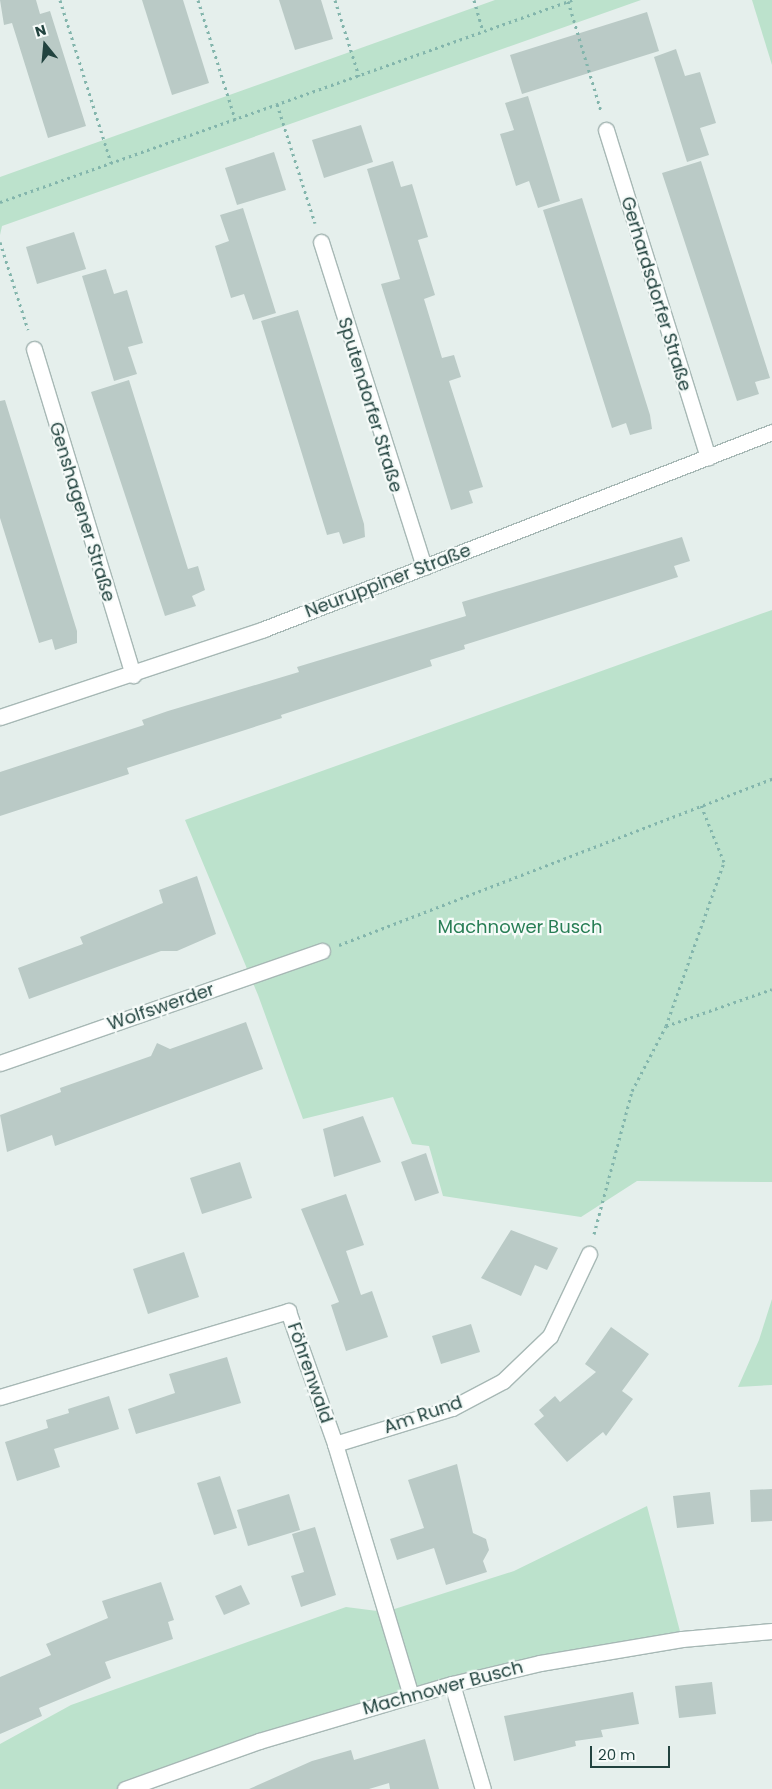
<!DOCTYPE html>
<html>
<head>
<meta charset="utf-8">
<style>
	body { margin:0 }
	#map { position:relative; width:772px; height:1789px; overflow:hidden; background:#e5efec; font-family:Poppins,sans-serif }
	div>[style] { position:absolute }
	.green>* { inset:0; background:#bce2cc }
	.building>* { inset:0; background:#bacac6 }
	.path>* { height:3px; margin-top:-1.5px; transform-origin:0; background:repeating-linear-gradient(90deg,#83b5ac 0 2.5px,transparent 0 6.5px) }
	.roads { filter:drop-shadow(1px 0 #a7b8b5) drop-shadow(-1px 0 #a7b8b5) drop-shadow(0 1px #a7b8b5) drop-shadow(0 -1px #a7b8b5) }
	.minor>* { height:15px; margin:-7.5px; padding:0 7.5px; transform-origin:7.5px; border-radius:7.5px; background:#fff }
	span { translate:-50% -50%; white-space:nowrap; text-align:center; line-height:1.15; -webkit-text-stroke:4.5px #f6fbf9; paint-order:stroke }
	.street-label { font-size:18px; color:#22433f }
	.park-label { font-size:18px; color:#287e55 }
	.north { position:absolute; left:20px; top:20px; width:50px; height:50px; -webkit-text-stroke:4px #f6fbf9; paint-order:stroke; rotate:343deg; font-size:14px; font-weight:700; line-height:20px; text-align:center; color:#22433f }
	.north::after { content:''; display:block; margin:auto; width:18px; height:22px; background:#22433f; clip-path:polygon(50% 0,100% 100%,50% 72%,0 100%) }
	.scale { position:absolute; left:590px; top:1746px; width:80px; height:22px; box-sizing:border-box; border:2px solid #22433f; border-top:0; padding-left:6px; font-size:15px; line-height:18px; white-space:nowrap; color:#22433f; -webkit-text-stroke:4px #f6fbf9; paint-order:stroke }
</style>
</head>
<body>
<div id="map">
	<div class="green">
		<div style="clip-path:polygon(495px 0,641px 0,2px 226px,0 235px,0 177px)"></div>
		<div style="clip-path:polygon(752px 0,772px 0,772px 65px)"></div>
		<div style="clip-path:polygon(772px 610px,772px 1182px,637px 1181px,581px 1217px,443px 1196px,429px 1146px,412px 1144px,393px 1097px,303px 1119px,258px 995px,185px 820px)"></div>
		<div style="clip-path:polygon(772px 1299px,772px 1385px,738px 1387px,759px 1340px)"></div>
		<div style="clip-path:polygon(647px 1506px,682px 1639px,540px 1663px,125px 1789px,0 1789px,0 1744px,71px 1705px,346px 1607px,385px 1612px,514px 1571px)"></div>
	</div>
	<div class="building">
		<div style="clip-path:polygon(0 0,36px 0,40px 14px,50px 11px,86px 126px,48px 138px,12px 23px,4px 25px)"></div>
		<div style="clip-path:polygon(142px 0,183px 0,209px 83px,172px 95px)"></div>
		<div style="clip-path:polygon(279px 0,321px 0,333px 39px,295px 50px)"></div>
		<div style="clip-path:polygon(647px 12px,659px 51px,522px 94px,510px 55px)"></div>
		<div style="clip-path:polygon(676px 49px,685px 76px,700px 72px,716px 123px,700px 128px,709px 155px,687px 162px,654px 57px)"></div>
		<div style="clip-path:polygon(528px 96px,560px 201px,538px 208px,529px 181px,516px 186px,500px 134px,514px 130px,505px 103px)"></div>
		<div style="clip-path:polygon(361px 125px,373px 162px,324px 178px,312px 140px)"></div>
		<div style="clip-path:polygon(274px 152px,286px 190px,237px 205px,225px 168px)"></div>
		<div style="clip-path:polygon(393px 161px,401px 187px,412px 184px,428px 237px,418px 240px,435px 295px,424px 299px,442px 358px,454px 355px,461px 377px,449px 381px,483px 487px,469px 491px,473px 503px,451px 510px,381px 284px,400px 279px,367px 169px)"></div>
		<div style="clip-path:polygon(701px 161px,770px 378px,755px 382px,759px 394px,737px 401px,662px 173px)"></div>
		<div style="clip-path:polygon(582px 198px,650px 415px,652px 429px,630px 435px,626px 423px,612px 428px,543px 210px)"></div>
		<div style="clip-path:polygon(243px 208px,276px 313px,253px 320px,244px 294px,231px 298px,215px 246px,229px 241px,220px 215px)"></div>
		<div style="clip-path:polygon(74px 232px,86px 269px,37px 284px,26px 247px)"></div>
		<div style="clip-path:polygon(106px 269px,114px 294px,127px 290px,143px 343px,128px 347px,137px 374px,114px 381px,82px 276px)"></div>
		<div style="clip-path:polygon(298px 310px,364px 524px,365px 537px,343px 544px,339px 532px,327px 535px,261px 321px)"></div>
		<div style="clip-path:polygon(129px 380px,188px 569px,198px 566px,205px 590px,192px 596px,196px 606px,165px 616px,91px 392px)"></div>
		<div style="clip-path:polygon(5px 400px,77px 631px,77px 643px,55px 650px,52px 639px,39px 643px,0 518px,0 401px)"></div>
		<div style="clip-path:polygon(682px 537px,690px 561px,674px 566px,678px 577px,464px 645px,465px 649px,430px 660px,432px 666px,281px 715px,282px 718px,127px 768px,129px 774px,0 816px,0 772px,144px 725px,142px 720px,168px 711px,299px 672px,297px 667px,466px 616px,462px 602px)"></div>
		<div style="clip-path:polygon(197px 876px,216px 934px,177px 951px,161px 951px,29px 999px,18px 968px,83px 944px,80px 937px,163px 903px,159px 890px)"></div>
		<div style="clip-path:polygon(246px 1022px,263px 1069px,55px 1146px,52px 1135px,7px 1152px,0 1115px,61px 1092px,60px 1088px,151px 1056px,157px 1043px,170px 1049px)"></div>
		<div style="clip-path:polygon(363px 1116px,381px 1162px,334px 1177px,323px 1129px)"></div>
		<div style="clip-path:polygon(426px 1153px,439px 1193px,415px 1201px,401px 1162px)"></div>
		<div style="clip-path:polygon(240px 1162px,252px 1198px,202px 1214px,190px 1178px)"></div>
		<div style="clip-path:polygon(346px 1194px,364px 1245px,346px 1251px,361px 1295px,372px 1291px,388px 1337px,346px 1351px,331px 1305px,339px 1302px,301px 1209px)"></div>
		<div style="clip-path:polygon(511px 1230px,558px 1248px,547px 1270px,535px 1265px,521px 1296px,481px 1278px)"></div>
		<div style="clip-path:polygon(184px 1252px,199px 1297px,148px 1314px,133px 1269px)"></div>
		<div style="clip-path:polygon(471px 1324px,480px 1352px,441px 1364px,432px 1336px)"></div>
		<div style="clip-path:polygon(611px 1327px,649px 1354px,622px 1391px,633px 1399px,606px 1436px,603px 1432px,567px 1462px,534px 1424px,544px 1416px,539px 1410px,555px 1396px,560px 1402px,596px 1372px,585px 1364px)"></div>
		<div style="clip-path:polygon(227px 1357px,241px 1403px,136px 1434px,128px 1409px,175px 1393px,169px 1374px)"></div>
		<div style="clip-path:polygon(109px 1396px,119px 1429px,54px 1449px,60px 1467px,17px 1481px,5px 1442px,48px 1428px,46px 1420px,69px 1413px,68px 1409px)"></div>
		<div style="clip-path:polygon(457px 1464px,473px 1533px,486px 1539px,489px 1550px,483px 1561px,487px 1572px,446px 1585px,434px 1548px,397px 1560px,390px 1539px,424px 1528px,408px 1480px)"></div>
		<div style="clip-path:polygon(220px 1476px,237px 1528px,214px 1535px,197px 1483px)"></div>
		<div style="clip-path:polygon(772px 1489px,772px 1521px,751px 1522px,750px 1490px)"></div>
		<div style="clip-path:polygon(710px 1492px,714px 1524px,677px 1528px,673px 1496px)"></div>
		<div style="clip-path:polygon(289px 1494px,300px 1530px,248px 1546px,237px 1510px)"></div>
		<div style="clip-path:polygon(315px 1527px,336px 1595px,301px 1607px,291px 1576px,304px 1572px,292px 1534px)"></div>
		<div style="clip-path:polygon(161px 1582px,174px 1620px,168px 1622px,173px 1639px,105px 1662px,111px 1678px,39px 1708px,42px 1716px,0 1734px,0 1677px,51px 1655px,46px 1644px,108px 1618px,102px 1601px)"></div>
		<div style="clip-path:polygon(241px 1585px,250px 1604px,224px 1615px,215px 1596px)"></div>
		<div style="clip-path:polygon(712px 1682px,716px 1714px,679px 1718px,675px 1686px)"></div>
		<div style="clip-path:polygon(633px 1692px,639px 1724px,601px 1730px,603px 1737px,575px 1741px,576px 1746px,514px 1761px,504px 1716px)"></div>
		<div style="clip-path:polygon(425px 1739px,439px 1789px,390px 1789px,389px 1783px,369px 1789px,249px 1789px,312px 1761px,351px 1750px,354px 1760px)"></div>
	</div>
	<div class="path">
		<div style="left:60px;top:0;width:171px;rotate:72.6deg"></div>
		<div style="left:198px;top:0;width:125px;rotate:72.7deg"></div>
		<div style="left:335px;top:0;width:80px;rotate:72.5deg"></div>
		<div style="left:474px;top:0;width:32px;rotate:74deg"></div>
		<div style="left:568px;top:1px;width:115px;rotate:73.3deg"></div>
		<div style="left:277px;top:104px;width:125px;rotate:72.3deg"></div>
		<div style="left:0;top:202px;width:607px;rotate:-19.45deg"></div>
		<div style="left:0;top:242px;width:92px;rotate:72.3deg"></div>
		<div style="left:339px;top:945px;width:464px;rotate:-21deg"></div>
		<div style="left:666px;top:1026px;width:112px;rotate:-19.2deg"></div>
		<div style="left:594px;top:1234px;width:148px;rotate:-75.1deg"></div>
		<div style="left:632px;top:1091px;width:73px;rotate:-62.4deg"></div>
		<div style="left:666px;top:1026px;width:174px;rotate:-70.5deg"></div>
		<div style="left:724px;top:862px;width:61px;rotate:-112deg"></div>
	</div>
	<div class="roads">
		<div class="minor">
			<div style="left:606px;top:130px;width:343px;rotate:72.7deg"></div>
			<div style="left:321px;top:242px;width:341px;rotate:72.4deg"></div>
			<div style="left:34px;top:349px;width:341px;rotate:73.1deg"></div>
			<div style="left:0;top:717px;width:278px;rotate:-18.4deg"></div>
			<div style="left:264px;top:629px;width:545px;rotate:-21.2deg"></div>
			<div style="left:0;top:1063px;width:341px;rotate:-19.2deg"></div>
			<div style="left:0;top:1397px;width:301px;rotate:-16.6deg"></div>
			<div style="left:288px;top:1311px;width:141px;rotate:70.5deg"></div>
			<div style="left:335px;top:1444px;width:262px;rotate:73.2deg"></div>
			<div style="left:335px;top:1444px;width:122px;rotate:-17.1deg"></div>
			<div style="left:452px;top:1408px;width:58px;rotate:-27.9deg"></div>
			<div style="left:503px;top:1381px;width:65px;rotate:-43.8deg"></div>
			<div style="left:550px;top:1336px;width:91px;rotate:-64.6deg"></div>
			<div style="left:452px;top:1684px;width:109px;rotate:73.6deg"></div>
			<div style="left:125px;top:1789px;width:142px;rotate:-19.7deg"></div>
			<div style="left:259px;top:1741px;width:201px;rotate:-16.5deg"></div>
			<div style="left:452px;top:1684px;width:90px;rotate:-13.4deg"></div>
			<div style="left:540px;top:1663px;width:144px;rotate:-9.6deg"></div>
			<div style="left:682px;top:1639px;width:90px;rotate:-5.1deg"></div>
		</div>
	</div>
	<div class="street-label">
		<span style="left:656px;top:294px;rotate:73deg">Gerhardsdorfer Straße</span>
		<span style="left:370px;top:405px;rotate:73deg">Sputendorfer Straße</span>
		<span style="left:82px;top:512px;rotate:73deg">Genshagener Straße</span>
		<span style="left:388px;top:581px;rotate:-21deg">Neuruppiner Straße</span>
		<span style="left:161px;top:1007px;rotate:-19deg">Wolfswerder</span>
		<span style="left:310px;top:1373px;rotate:71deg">Föhrenwald</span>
		<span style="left:423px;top:1415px;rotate:-19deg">Am Rund</span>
		<span style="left:443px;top:1688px;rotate:-15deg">Machnower Busch</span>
	</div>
	<div class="park-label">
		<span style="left:520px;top:927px">Machnower Busch</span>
	</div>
	<div class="north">N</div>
	<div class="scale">20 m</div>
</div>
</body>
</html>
